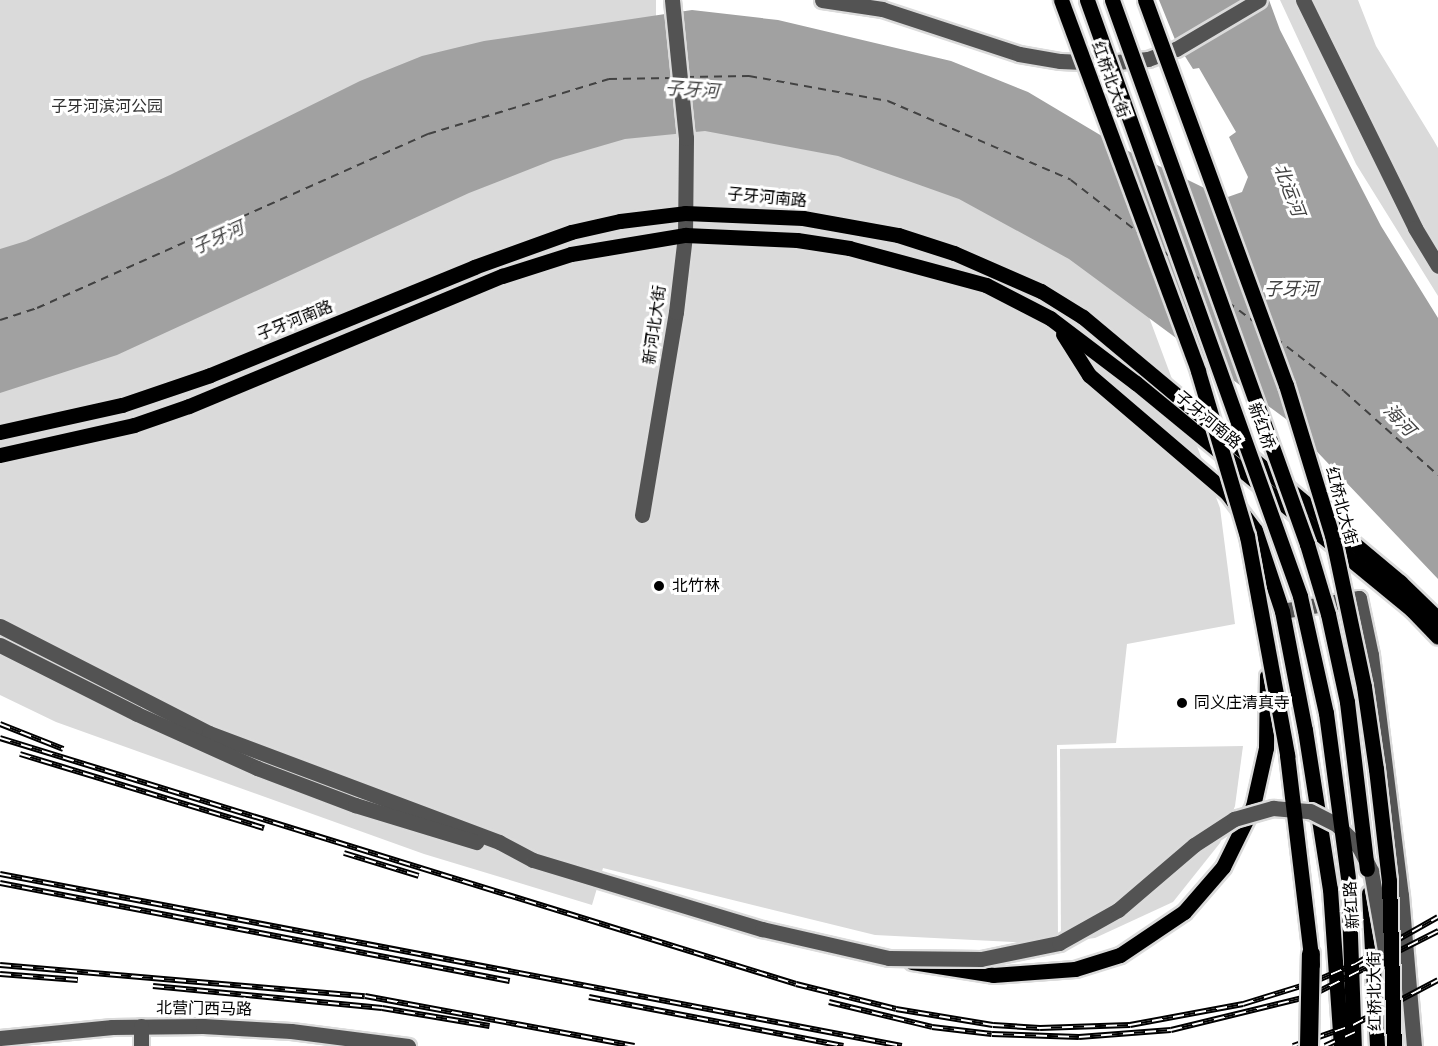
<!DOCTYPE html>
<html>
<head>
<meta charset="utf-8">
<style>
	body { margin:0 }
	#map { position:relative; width:1438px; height:1046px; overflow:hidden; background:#fff; font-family:Roboto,"Noto Sans SC",sans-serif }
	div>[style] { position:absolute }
	.green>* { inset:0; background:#dadada }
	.water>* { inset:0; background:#a1a1a1 }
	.ferry>* { height:1.5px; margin-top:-0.75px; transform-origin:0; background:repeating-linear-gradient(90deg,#424242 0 8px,transparent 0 14px) }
	.roads { filter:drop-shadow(2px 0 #dbdbdb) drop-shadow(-2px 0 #dbdbdb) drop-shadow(0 2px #dbdbdb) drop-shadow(0 -2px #dbdbdb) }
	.minor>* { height:15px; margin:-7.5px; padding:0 7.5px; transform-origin:7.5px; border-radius:7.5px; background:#535353 }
	.major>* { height:15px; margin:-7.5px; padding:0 7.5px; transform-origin:7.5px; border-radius:7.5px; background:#000 }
	.rail>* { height:6px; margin-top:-3px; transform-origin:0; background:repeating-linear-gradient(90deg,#fff 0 11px,#000 0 22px); box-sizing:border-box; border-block:2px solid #000 }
	.bridges { filter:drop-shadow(2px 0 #dbdbdb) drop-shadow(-2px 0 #dbdbdb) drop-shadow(0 2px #dbdbdb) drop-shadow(0 -2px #dbdbdb) }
	.minor-bridge>* { height:15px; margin:-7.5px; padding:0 7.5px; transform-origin:7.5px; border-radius:7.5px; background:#535353 }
	.major-bridge>* { height:15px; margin:-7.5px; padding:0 7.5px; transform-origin:7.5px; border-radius:7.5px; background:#000 }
	.highway-bridge>* { height:18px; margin:-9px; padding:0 9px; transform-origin:9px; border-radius:9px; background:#000 }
	.dots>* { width:16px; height:16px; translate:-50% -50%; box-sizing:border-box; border:3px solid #fff; border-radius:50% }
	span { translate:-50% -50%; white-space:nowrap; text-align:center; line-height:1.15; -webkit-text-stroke:6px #fff; paint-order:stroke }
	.street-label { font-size:16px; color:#000 }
	.park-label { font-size:16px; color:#313131 }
	.poi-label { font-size:16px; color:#000 }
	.left { translate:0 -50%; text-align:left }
	.water-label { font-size:18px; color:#424242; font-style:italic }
</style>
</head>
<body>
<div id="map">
	<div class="green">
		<div style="clip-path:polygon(0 0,656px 0,656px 29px,0 271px)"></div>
		<div style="clip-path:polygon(1280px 0,1358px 0,1376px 46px,1434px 141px,1438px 148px,1438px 296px,1356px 164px)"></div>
		<div style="clip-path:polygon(714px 122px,871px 152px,1019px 211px,1143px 301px,1220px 508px,1235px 624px,1127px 644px,1116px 743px,1057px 745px,1058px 939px,1035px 943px,875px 935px,603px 868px,592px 905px,424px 854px,56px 722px,0 695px,0 368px,528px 152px)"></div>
		<div style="clip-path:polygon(1243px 746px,1235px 806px,1220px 843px,1173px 902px,1095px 938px,1061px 942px,1060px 749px)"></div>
	</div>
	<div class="water">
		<div style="clip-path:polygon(1159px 0,1269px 0,1280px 30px,1381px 226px,1438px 318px,1438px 579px,1286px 419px,1069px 259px,959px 199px,838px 156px,705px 131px,625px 139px,553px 160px,469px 193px,117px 355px,0 393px,0 249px,26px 241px,170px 175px,360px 81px,422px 56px,484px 41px,692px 10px,778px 20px,951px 61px,1028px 92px,1122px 148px,1225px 198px,1242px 192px,1248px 177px,1229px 137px,1236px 132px,1199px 68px,1193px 69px,1176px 42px)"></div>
	</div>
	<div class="ferry">
		<div style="left:686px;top:77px;width:63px;rotate:-0.9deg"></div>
		<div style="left:749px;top:76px;width:141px;rotate:10.2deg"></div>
		<div style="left:888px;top:101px;width:199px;rotate:23.3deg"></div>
		<div style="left:1071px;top:180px;width:86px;rotate:37.9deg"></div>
		<div style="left:1162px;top:250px;width:13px;rotate:39deg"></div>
		<div style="left:1193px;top:274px;width:16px;rotate:38deg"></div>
		<div style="left:1228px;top:302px;width:34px;rotate:37deg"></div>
		<div style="left:0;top:320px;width:39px;rotate:-18deg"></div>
		<div style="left:37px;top:308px;width:428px;rotate:-24deg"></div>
		<div style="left:428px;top:134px;width:189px;rotate:-16.9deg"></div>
		<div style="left:609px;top:79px;width:63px;rotate:-0.9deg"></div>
		<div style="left:1276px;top:338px;width:86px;rotate:37.9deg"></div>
		<div style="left:1344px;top:391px;width:126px;rotate:41.8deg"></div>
	</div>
	<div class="roads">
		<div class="minor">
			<div style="left:822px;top:0;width:61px;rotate:8.5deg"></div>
			<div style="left:882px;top:9px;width:144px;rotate:18.2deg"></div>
			<div style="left:1019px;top:54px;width:42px;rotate:9.7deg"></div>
			<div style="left:1060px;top:61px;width:47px;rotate:2.4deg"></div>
			<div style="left:1107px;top:63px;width:41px;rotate:-5.6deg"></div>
			<div style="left:1148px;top:59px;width:30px;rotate:-20deg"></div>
			<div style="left:1176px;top:49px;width:96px;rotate:-30.6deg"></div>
			<div style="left:1303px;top:0;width:254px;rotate:63.8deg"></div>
			<div style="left:1415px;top:228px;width:44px;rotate:58.8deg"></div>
			<div style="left:642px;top:515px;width:206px;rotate:-80.5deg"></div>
			<div style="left:676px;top:312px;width:78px;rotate:-83.3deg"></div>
			<div style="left:685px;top:235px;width:97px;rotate:-89.4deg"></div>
			<div style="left:686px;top:138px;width:139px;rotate:-95.8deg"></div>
			<div style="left:1282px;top:611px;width:78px;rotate:-9.6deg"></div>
			<div style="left:1359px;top:598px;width:58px;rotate:78.1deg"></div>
			<div style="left:1371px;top:655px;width:242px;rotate:82.9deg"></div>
			<div style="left:1401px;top:895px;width:152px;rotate:85.1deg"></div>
			<div style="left:0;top:1038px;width:113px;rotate:-5.6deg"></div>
			<div style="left:112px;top:1027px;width:91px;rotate:-0.6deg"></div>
			<div style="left:203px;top:1026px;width:88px;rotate:3.3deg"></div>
			<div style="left:291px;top:1031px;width:118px;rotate:7.3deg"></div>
			<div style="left:141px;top:1046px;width:20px;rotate:-90deg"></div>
		</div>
		<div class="major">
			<div style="left:1063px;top:334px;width:49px;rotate:57.6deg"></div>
			<div style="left:1089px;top:375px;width:182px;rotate:40.5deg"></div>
			<div style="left:1227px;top:493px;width:46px;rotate:52.9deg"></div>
			<div style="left:1255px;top:530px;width:85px;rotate:71.6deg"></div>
			<div style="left:1282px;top:611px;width:121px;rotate:79.1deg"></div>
			<div style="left:1305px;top:730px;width:161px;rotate:81.1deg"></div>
			<div style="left:1330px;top:889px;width:157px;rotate:86deg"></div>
			<div style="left:0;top:432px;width:125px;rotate:-12.5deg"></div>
			<div style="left:122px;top:405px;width:93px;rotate:-18.8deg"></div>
			<div style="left:210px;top:375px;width:285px;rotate:-22.2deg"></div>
			<div style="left:474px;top:267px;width:103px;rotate:-19.8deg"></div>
			<div style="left:571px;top:232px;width:50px;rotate:-12.7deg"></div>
			<div style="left:620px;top:221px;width:65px;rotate:-7deg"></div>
			<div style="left:685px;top:213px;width:118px;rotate:2.4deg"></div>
			<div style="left:803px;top:218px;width:97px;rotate:10.1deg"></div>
			<div style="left:898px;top:235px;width:59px;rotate:17.8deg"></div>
			<div style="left:954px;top:253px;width:95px;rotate:23.6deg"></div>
			<div style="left:1041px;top:291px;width:49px;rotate:31.8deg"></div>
			<div style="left:1083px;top:317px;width:413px;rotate:39.9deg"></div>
			<div style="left:1400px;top:582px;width:53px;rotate:44.2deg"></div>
			<div style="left:0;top:455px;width:137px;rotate:-12.6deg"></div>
			<div style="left:134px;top:425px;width:58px;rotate:-19.1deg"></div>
			<div style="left:189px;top:406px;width:339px;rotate:-22.6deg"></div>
			<div style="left:502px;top:276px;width:72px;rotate:-17.7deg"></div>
			<div style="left:571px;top:254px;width:116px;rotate:-9.5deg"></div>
			<div style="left:685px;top:235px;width:112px;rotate:2.6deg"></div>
			<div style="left:797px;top:240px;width:53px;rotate:8.7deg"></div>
			<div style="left:849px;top:248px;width:142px;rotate:15.1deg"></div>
			<div style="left:986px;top:285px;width:72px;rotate:27.3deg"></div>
			<div style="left:1050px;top:318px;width:108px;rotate:37.1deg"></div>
			<div style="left:1136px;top:383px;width:357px;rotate:39.4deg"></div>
			<div style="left:1412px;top:610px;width:37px;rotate:46deg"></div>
			<div style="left:1348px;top:878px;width:168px;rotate:88deg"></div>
			<div style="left:1369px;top:893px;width:153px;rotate:87deg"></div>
			<div style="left:912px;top:962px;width:82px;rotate:9.1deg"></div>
			<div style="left:993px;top:975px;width:82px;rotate:-4.2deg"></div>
			<div style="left:1075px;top:969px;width:47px;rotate:-17.3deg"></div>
			<div style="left:1120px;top:955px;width:77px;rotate:-33.9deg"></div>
			<div style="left:1184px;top:912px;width:60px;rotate:-49.1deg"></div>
			<div style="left:1223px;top:867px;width:68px;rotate:-63.8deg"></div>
			<div style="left:1253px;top:806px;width:59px;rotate:-77.4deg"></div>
			<div style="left:1266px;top:748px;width:72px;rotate:-89.2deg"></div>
		</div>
	</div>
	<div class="rail">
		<div style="left:0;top:724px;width:68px;rotate:21.6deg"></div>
		<div style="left:0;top:738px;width:833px;rotate:17.17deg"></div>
		<div style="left:796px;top:984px;width:103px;rotate:14deg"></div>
		<div style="left:896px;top:1009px;width:98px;rotate:9.4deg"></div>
		<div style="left:993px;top:1025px;width:47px;rotate:3.7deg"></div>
		<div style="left:1040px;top:1028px;width:90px;rotate:-1.9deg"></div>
		<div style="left:1130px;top:1025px;width:115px;rotate:-10.5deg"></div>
		<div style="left:1243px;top:1004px;width:71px;rotate:-17.2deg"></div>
		<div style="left:1311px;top:983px;width:48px;rotate:-23.4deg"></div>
		<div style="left:1355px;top:964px;width:95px;rotate:-29.5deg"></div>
		<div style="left:20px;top:754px;width:255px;rotate:16.9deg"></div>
		<div style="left:344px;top:853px;width:78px;rotate:17deg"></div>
		<div style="left:0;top:874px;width:918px;rotate:10.8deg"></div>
		<div style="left:0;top:883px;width:519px;rotate:10.88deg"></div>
		<div style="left:0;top:965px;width:366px;rotate:4.9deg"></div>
		<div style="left:365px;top:996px;width:274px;rotate:10.5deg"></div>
		<div style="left:0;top:974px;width:78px;rotate:4.4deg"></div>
		<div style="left:153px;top:986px;width:230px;rotate:5.5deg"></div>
		<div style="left:382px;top:1008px;width:109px;rotate:9.5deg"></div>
		<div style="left:589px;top:997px;width:259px;rotate:10.9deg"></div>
		<div style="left:829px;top:1002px;width:106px;rotate:13.6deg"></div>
		<div style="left:932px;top:1027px;width:60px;rotate:6.7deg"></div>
		<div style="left:992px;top:1034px;width:87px;rotate:2deg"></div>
		<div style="left:1079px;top:1037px;width:92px;rotate:-4.4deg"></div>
		<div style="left:1171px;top:1030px;width:143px;rotate:-13.7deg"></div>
		<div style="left:1310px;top:996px;width:144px;rotate:-26.9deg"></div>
		<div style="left:1293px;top:1046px;width:64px;rotate:-19.3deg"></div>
		<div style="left:1353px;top:1025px;width:96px;rotate:-27.9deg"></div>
		<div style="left:1325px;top:1046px;width:33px;rotate:-25deg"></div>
	</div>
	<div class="bridges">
		<div class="minor-bridge">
			<div style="left:0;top:626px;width:235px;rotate:27.1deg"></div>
			<div style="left:209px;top:733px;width:310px;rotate:20.6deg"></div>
			<div style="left:499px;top:842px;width:38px;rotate:28deg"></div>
			<div style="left:533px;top:860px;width:239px;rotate:16.8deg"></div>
			<div style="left:762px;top:929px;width:130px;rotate:12.9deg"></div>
			<div style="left:889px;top:958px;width:92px;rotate:0.6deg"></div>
			<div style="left:981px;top:959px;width:80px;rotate:-11.6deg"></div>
			<div style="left:1059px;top:943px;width:68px;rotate:-29.2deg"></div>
			<div style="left:1118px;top:910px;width:100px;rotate:-40.5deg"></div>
			<div style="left:1194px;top:845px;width:48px;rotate:-33deg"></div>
			<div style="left:1234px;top:819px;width:41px;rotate:-15.8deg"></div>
			<div style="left:1273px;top:808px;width:37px;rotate:5deg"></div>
			<div style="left:1310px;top:811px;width:29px;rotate:27deg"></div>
			<div style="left:1336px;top:824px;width:33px;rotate:45deg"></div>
			<div style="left:1359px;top:847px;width:27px;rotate:63deg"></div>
			<div style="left:1371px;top:871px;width:92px;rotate:80deg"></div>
			<div style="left:0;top:645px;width:153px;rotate:26.7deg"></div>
			<div style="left:137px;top:714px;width:132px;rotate:24.2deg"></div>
			<div style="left:257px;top:768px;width:105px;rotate:20.7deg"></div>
			<div style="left:355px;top:805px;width:127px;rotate:17deg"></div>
		</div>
		<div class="major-bridge">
			<div style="left:1061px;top:0;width:395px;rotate:69.7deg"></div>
			<div style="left:1198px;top:371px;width:172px;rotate:73.5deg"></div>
			<div style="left:1247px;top:536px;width:223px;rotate:79.6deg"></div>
			<div style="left:1287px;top:755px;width:211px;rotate:83.2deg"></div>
			<div style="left:1087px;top:0;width:633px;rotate:70.33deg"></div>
			<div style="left:1300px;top:596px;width:120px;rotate:77.5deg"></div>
			<div style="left:1326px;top:713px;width:166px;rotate:82.4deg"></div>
			<div style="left:1112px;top:0;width:578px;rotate:70.28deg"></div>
			<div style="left:1307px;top:544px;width:73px;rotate:73.3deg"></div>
			<div style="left:1328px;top:614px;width:90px;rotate:77.8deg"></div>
			<div style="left:1347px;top:702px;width:168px;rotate:83.2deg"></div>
			<div style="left:1145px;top:0;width:410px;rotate:69.9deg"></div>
			<div style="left:1286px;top:385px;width:157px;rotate:73deg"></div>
			<div style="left:1332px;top:535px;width:155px;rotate:78.1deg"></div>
			<div style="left:1364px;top:687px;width:83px;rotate:81.7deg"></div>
			<div style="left:1376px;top:769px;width:113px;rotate:83.4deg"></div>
			<div style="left:1389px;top:881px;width:165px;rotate:88.3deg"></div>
		</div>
		<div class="highway-bridge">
			<div style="left:1309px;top:1046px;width:92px;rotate:-88.8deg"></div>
		</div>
	</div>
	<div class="dots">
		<div style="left:659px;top:586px;background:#000"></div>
		<div style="left:1182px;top:703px;background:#000"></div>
	</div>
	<div class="street-label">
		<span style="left:1110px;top:80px;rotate:70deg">红桥北大街</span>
		<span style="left:767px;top:198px;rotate:5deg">子牙河南路</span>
		<span style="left:295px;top:321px;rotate:-22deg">子牙河南路</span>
		<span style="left:655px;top:325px;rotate:-82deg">新河北大街</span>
		<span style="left:1208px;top:420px;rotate:40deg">子牙河南路</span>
		<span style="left:1261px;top:426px;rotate:70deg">新红桥</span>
		<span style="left:1341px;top:506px;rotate:75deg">红桥北大街</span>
		<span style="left:1352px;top:905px;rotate:-94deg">新红路</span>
		<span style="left:1375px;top:991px;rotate:-91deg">红桥北大街</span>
		<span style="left:204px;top:1009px;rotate:1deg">北营门西马路</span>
	</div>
	<div class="park-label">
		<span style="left:107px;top:107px">子牙河滨河公园</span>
	</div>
	<div class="poi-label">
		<span class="left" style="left:672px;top:586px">北竹林</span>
		<span class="left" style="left:1194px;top:703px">同义庄清真寺</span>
	</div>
	<div class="water-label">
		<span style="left:692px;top:90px;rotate:4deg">子牙河</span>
		<span style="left:1289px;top:190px;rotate:69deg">北运河</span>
		<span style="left:218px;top:238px;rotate:-24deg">子牙河</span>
		<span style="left:1291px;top:289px">子牙河</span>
		<span style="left:1399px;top:420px;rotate:46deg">海河</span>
	</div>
</div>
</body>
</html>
